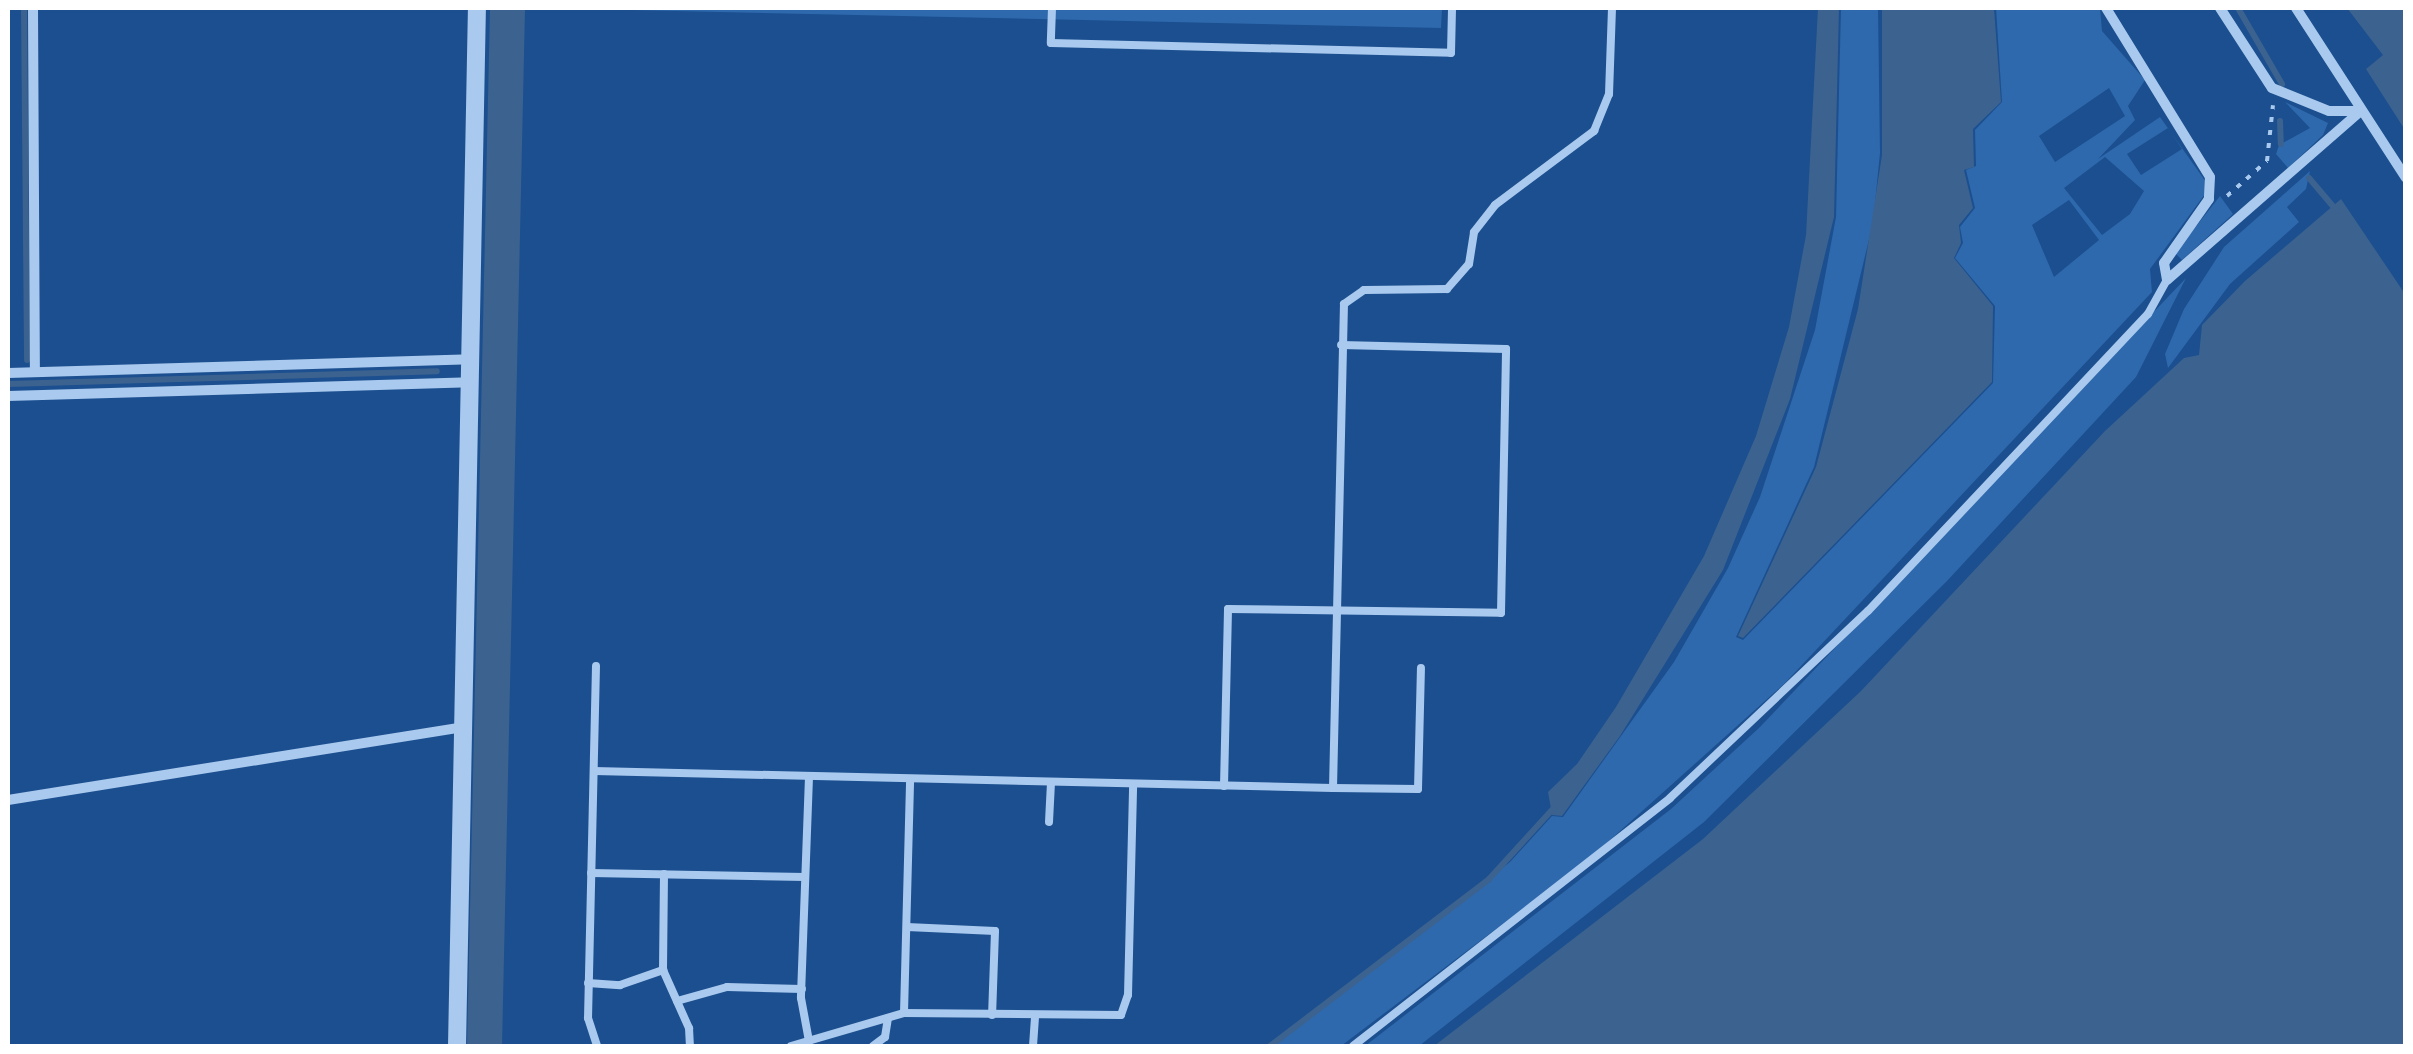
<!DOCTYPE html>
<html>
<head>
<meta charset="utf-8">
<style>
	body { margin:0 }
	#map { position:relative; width:2413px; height:1054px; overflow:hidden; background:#1b4f8f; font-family:"Nunito Sans",sans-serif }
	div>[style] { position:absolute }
	.green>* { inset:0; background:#2e69ad }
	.water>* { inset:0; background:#3c6290 }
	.stream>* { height:6px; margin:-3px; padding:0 3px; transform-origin:3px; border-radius:3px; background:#3c6290 }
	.river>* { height:35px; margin:-17.5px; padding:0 17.5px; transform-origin:17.5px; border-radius:17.5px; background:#3c6290 }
	.path>* { height:4px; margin-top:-2px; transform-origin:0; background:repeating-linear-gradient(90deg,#a9c9ee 0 5px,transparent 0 13px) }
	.service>* { height:8px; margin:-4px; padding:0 4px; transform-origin:4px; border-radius:4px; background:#a9c9ee }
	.minor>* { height:10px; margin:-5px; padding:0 5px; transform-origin:5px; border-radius:5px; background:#a9c9ee }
	.tertiary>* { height:18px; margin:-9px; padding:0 9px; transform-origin:9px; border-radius:9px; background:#a9c9ee }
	span { translate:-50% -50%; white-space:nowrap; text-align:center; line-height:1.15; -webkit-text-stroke:10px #1b4f8f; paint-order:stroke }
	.frame { position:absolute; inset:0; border:10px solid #fff; pointer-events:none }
</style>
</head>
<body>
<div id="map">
	<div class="green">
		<div style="clip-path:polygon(541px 8px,1442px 8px,1441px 28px)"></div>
		<div style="clip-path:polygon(evenodd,1841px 8px,1878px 8px,1880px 153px,1873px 223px,1814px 467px,1736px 637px,1743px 640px,1993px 383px,1995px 306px,1955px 258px,1963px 243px,1960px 227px,1975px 208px,1966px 170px,1976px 166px,1975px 130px,2002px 102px,1996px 8px,2100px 8px,2102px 31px,2145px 80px,2128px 106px,2135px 120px,2098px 159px,2160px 117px,2206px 182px,2205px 194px,2150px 269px,2152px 292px,1785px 683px,1591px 857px,1341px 1046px,1271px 1046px,1510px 862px,1552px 816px,1563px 817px,1674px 662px,1728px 568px,1760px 497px,1815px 330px,1836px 217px,1841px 8px,2109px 88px,2125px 116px,2055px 162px,2039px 136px,2109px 88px,1841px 8px,2168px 128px,2182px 149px,2141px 175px,2127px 154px,2168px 128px,1841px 8px,2105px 157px,2144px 191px,2130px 214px,2102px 235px,2064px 188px,2105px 157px,1841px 8px,2069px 200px,2099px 240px,2054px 277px,2032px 225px,2069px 200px)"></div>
		<div style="clip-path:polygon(2285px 102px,2328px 123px,2323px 135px,2288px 168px,2276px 154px,2279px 145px,2310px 128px)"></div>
		<div style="clip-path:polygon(2310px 171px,2306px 189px,2287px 207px,2299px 222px,2230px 284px,2168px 368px,2165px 354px,2184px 309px,2224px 247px)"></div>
		<div style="clip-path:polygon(2220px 196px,2233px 214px,2182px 260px,2175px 253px)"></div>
		<div style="clip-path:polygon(2186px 278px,2136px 377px,1947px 581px,1704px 822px,1419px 1046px,1365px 1046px,1671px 809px,1760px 727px)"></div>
	</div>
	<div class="water">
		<div style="clip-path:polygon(1818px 8px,1839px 8px,1834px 217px,1790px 399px,1723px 570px,1620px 736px,1562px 816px,1552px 815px,1548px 792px,1577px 764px,1616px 707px,1704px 556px,1756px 436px,1789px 327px,1806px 235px)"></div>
		<div style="clip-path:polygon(1882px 8px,1994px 8px,2001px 102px,1973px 129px,1974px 167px,1964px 170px,1973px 208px,1959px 225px,1961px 243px,1954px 258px,1993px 306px,1992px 382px,1743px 638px,1738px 636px,1816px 467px,1858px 309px,1882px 155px)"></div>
		<div style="clip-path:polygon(2347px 8px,2405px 8px,2405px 130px,2366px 69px,2383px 55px)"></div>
		<div style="clip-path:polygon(2341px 199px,2405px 294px,2405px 1046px,1434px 1046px,1703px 839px,1861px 691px,2105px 431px,2184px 358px,2199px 355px,2202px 325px,2245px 281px)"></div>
	</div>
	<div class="stream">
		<div style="left:24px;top:8px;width:352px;rotate:89.5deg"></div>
		<div style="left:2238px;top:8px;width:88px;rotate:59.9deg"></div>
		<div style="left:2280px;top:121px;width:23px;rotate:88deg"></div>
		<div style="left:2309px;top:178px;width:43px;rotate:49.7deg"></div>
		<div style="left:489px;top:369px;width:10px"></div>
		<div style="left:8px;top:384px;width:429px;rotate:-1.7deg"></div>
		<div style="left:1270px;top:1046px;width:275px;rotate:-37.3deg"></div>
		<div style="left:1489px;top:879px;width:95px;rotate:-47.6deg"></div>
	</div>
	<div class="river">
		<div style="left:484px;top:1046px;width:1038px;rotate:-88.73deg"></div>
	</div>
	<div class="path">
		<div style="left:2227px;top:196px;width:53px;rotate:-41.2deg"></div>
		<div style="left:2267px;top:161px;width:56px;rotate:-83.9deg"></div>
	</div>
	<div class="service">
		<div style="left:1052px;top:8px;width:35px;rotate:92deg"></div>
		<div style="left:1051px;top:43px;width:400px;rotate:1.4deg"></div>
		<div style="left:1451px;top:53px;width:45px;rotate:-88.7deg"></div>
		<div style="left:596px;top:666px;width:352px;rotate:91.3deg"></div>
		<div style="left:588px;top:1018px;width:29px;rotate:72deg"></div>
		<div style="left:594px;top:771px;width:739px;rotate:1.32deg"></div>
		<div style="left:1333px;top:788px;width:484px;rotate:-88.7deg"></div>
		<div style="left:1344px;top:304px;width:24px;rotate:-35deg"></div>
		<div style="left:1364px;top:290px;width:83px;rotate:-0.7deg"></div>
		<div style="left:1447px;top:289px;width:33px;rotate:-49deg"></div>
		<div style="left:1469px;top:264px;width:32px;rotate:-81deg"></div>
		<div style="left:1474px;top:232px;width:34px;rotate:-52deg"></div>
		<div style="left:1495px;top:205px;width:124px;rotate:-36.8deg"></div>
		<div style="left:1594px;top:131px;width:40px;rotate:-68deg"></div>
		<div style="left:1609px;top:94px;width:86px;rotate:-88deg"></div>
		<div style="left:809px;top:777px;width:221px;rotate:92.1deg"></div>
		<div style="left:801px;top:998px;width:44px;rotate:79.5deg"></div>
		<div style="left:1224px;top:786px;width:177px;rotate:-88.7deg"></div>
		<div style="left:1228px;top:609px;width:273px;rotate:0.8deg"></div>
		<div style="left:1501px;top:613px;width:264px;rotate:-88.9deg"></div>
		<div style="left:1506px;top:349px;width:165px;rotate:-178.6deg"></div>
		<div style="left:1333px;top:788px;width:85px;rotate:0.7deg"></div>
		<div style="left:1418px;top:789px;width:121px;rotate:-88.6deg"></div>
		<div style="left:1049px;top:822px;width:40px;rotate:-87.1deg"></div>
		<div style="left:591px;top:873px;width:214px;rotate:1.1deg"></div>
		<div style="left:664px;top:874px;width:96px;rotate:90.6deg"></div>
		<div style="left:663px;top:970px;width:64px;rotate:65.9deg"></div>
		<div style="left:689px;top:1028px;width:18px;rotate:87deg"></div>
		<div style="left:907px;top:927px;width:88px;rotate:2.6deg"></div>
		<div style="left:995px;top:931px;width:84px;rotate:92deg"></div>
		<div style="left:588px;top:983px;width:32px;rotate:4deg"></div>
		<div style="left:620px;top:985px;width:46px;rotate:-19.2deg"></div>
		<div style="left:677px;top:1001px;width:52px;rotate:-15.6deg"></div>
		<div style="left:727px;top:987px;width:75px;rotate:1.5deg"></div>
		<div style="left:904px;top:1013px;width:233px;rotate:-88.5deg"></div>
		<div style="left:791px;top:1046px;width:118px;rotate:-16.3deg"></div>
		<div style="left:904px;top:1013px;width:217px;rotate:0.5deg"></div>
		<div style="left:1121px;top:1015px;width:21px;rotate:-71deg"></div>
		<div style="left:1128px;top:995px;width:211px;rotate:-88.6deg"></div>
		<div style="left:873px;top:1046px;width:15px;rotate:-37deg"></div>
		<div style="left:885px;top:1037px;width:19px;rotate:-81deg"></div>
		<div style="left:1033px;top:1046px;width:29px;rotate:-86deg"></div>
		<div style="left:1353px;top:1046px;width:402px;rotate:-38deg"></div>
		<div style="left:1670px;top:798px;width:272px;rotate:-43.4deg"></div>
		<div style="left:1868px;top:611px;width:408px;rotate:-46.7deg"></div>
		<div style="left:2148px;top:314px;width:39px;rotate:-61deg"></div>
	</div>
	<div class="minor">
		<div style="left:33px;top:8px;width:364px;rotate:89.7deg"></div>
		<div style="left:2106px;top:8px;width:198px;rotate:58.4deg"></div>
		<div style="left:2210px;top:177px;width:22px;rotate:93deg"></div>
		<div style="left:2209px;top:199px;width:78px;rotate:125.1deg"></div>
		<div style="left:2164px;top:263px;width:17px;rotate:80deg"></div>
		<div style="left:2167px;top:280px;width:257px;rotate:-41.1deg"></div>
		<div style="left:2220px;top:8px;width:95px;rotate:57deg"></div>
		<div style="left:2272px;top:88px;width:61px;rotate:22deg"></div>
		<div style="left:2329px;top:111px;width:32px"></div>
		<div style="left:2296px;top:8px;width:202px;rotate:57.1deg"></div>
		<div style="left:8px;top:373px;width:463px;rotate:-1.7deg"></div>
		<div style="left:8px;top:396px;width:462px;rotate:-1.7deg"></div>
		<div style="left:8px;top:800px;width:461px;rotate:-9.1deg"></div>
	</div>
	<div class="tertiary">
		<div style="left:457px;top:1046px;width:1038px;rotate:-88.9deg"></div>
	</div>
	<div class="frame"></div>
</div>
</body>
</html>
